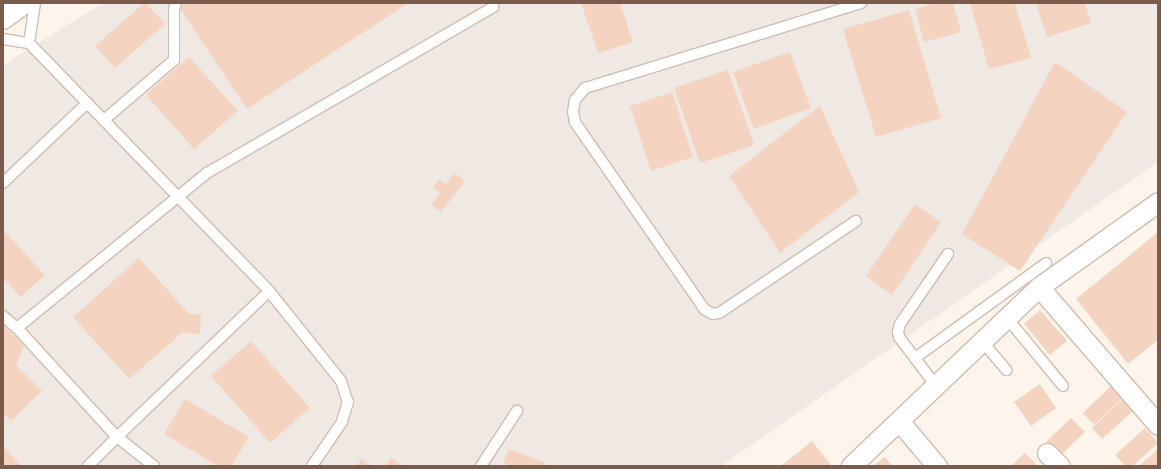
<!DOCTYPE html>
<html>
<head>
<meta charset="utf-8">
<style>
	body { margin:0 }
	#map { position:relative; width:1161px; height:469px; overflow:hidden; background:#fdf5eb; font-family:Raleway,sans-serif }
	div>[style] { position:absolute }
	.industrial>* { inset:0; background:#efe8e3 }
	.building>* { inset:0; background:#f4d4c1 }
	.roads { filter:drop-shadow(1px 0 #d1bdaf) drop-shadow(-1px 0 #d1bdaf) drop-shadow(0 1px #d1bdaf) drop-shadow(0 -1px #d1bdaf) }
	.service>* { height:10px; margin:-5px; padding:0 5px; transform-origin:5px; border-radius:5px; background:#fff }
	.minor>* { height:19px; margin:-9.5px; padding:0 9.5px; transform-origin:9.5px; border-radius:9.5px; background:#fff }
	.tertiary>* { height:22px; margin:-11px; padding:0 11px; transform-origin:11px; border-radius:11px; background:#fff }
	span { translate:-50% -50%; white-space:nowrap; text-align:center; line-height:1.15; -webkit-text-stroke:3.5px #fff9f2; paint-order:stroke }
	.frame { position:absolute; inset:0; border:4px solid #7a5b4c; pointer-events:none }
</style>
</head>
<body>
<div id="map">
	<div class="industrial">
		<div style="clip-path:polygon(103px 3px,1158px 3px,1158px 162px,721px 466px,3px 466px,3px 67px,11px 60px)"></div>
	</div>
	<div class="building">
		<div style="clip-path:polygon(144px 3px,146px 3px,165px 24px,115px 68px,95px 46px)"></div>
		<div style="clip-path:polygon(184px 3px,408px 3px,247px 109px,179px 7px)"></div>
		<div style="clip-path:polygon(581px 3px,620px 3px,633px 42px,598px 53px)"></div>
		<div style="clip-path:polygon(937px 3px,953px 3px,961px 32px,924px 42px,915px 9px)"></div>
		<div style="clip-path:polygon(970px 3px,1015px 3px,1031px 58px,989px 69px)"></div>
		<div style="clip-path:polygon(1036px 3px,1085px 3px,1091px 23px,1047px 37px)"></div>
		<div style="clip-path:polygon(909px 10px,941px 118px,876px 137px,843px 29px)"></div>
		<div style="clip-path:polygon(790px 52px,811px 108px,754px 129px,733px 72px)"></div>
		<div style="clip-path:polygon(189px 57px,238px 111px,194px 149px,146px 95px)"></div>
		<div style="clip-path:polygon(1055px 62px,1127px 112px,1020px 271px,962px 234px)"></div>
		<div style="clip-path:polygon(728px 70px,754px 145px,700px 163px,674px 88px)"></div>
		<div style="clip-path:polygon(672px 92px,693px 157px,651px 171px,630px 106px)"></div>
		<div style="clip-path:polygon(820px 106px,859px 192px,780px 253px,729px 176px)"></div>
		<div style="clip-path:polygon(455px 173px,465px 181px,441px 212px,431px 205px,440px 193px,433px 188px,439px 179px,446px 184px)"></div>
		<div style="clip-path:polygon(915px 204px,941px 222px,892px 295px,866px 276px)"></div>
		<div style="clip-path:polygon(3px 230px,45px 275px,21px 297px,3px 278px)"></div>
		<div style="clip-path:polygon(1158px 232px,1158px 340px,1128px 364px,1076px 299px)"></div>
		<div style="clip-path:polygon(139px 258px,189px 314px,201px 315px,200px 334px,182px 333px,129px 379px,73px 317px)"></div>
		<div style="clip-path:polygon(1040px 310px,1067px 341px,1050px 355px,1024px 324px)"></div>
		<div style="clip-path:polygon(3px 325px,24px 345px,16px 365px,42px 391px,11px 421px,3px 413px)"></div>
		<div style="clip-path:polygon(251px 341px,310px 408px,270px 443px,211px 376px)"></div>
		<div style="clip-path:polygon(1040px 384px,1056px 408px,1031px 426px,1014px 402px)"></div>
		<div style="clip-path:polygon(1112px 385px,1124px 397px,1094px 425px,1083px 413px)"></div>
		<div style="clip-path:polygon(1124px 398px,1135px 409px,1102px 439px,1092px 428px)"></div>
		<div style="clip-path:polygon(185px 399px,249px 437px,231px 466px,218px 466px,164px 434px)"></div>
		<div style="clip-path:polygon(1071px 418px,1085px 432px,1060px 456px,1046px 442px)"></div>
		<div style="clip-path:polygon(1145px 428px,1158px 443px,1133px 466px,1125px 466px,1115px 455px)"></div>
		<div style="clip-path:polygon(812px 441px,832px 466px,781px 466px)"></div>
		<div style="clip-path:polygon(3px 446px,21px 466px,3px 466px)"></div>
		<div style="clip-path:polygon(509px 449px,546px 463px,544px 466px,511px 466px,503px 463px)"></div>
		<div style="clip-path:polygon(1158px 449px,1158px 466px,1139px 466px)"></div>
		<div style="clip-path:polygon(1025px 453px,1038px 466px,1011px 466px)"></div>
		<div style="clip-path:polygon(885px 457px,892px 466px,873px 466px)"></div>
		<div style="clip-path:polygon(391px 458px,403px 466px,386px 466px)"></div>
		<div style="clip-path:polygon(361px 459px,371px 466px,357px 466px)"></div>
	</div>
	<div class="roads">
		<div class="service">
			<div style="left:35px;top:3px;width:40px;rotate:98.5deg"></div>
			<div style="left:29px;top:43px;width:345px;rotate:45.9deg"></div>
			<div style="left:269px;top:291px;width:115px;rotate:51.3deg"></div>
			<div style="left:341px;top:381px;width:22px;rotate:72deg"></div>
			<div style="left:348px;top:402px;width:21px;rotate:107deg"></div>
			<div style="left:342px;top:422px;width:53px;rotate:124.3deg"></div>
			<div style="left:3px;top:39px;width:26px;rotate:9deg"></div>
			<div style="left:104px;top:120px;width:92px;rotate:-40.6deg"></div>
			<div style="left:174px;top:60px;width:51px;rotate:-90deg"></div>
			<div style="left:174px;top:9px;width:6px;rotate:-72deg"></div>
			<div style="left:3px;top:183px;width:116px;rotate:-43.6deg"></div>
			<div style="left:856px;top:221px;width:165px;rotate:146.1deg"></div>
			<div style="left:719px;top:313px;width:6px;rotate:171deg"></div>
			<div style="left:713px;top:314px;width:9px;rotate:-153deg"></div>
			<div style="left:705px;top:310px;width:229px;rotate:-124.7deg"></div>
			<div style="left:575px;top:122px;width:10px;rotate:-101deg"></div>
			<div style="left:573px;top:112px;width:12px;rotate:-81deg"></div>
			<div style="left:575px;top:100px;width:16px;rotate:-50deg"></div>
			<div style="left:585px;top:88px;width:289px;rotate:-17.1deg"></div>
			<div style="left:3px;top:316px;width:18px;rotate:41deg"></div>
			<div style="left:17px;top:328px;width:148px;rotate:47.5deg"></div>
			<div style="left:117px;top:437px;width:41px;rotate:135deg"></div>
			<div style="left:1007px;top:318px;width:88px;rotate:50.5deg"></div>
			<div style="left:17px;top:328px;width:245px;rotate:-39.2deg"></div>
			<div style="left:207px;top:173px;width:331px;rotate:-30.1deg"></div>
			<div style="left:982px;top:341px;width:38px;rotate:50deg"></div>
			<div style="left:915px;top:358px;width:162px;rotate:-35.9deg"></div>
			<div style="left:936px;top:386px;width:61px;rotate:-127.1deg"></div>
			<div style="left:899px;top:337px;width:5px;rotate:-101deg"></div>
			<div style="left:898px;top:332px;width:8px;rotate:-76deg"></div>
			<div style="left:900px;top:324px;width:85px;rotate:-55.6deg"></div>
			<div style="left:154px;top:466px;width:47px;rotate:-141.9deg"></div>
			<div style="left:117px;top:437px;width:211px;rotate:-43.8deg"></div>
			<div style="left:481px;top:466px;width:66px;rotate:-56.8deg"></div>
		</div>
		<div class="minor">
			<div style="left:1039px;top:287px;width:182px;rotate:49.2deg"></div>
			<div style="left:899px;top:421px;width:59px;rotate:49.8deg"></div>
			<div style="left:1047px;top:453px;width:18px;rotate:45deg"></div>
			<div style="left:851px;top:466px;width:260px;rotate:-43.6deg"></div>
			<div style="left:1039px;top:287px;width:146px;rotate:-35.5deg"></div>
		</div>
		<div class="tertiary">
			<div style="left:3px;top:18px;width:25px;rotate:-37deg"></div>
		</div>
	</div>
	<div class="frame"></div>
</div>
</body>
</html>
